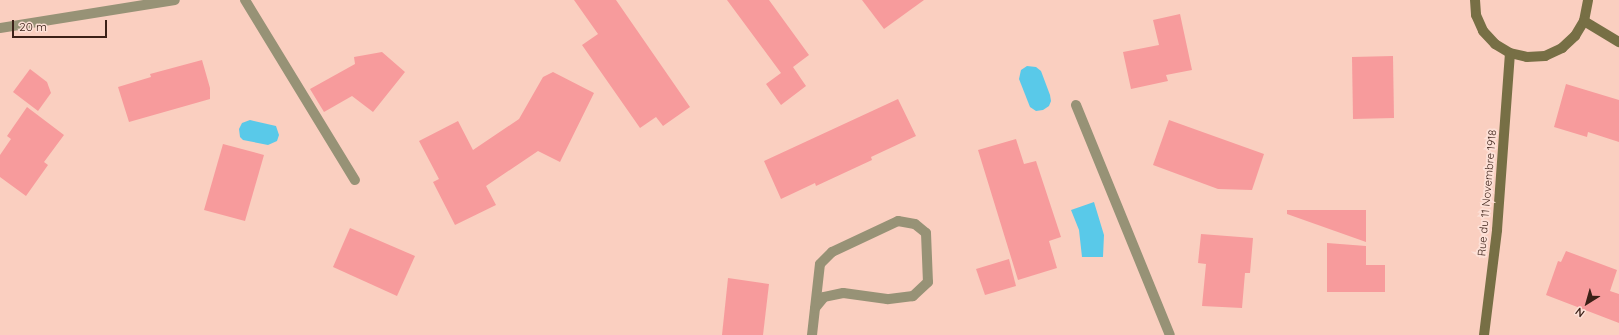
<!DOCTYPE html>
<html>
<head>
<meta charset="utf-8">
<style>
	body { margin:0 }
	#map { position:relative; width:1619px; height:335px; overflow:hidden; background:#facfc0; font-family:Quicksand,sans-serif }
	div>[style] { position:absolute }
	.water>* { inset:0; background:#59c9e9 }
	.building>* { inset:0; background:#f79b9c }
	.street>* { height:10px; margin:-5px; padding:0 5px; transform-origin:5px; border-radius:5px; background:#979276 }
	.secondary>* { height:10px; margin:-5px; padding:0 5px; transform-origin:5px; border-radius:5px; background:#776f45 }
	span { translate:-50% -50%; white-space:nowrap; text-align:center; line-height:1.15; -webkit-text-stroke:4px #fde0d6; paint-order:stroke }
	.street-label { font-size:11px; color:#3b2017 }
	.north { position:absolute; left:1567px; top:283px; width:40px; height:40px; -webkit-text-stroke:3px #fde0d6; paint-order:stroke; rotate:217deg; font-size:11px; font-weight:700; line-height:16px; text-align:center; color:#3b2017 }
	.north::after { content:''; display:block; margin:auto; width:14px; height:18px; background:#3b2017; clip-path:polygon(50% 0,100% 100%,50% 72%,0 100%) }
	.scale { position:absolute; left:12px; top:20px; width:95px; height:18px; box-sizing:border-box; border:2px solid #3b2017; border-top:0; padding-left:5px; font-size:12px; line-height:14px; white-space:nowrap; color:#3b2017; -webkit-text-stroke:3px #fde0d6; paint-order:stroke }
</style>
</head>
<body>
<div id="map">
	<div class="water">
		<div style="clip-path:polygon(1027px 66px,1036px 67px,1041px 71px,1050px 95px,1051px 101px,1049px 106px,1043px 110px,1036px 111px,1030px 107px,1019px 79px,1021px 70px)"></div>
		<div style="clip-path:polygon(250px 120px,276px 126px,279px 135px,277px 141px,268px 145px,243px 140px,240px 137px,239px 129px,242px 123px)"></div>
		<div style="clip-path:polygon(1094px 202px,1104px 235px,1103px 257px,1082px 257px,1079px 230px,1071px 210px)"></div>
	</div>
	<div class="building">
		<div style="clip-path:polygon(574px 0,616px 0,690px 107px,663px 126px,656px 117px,640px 128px,582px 45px,598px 34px)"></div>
		<div style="clip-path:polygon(727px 0,769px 0,809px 55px,793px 67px,806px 86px,781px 105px,766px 84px,781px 73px)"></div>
		<div style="clip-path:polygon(862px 0,924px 0,884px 29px)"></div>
		<div style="clip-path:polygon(1180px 14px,1192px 70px,1166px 75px,1168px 81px,1131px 89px,1123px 52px,1159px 45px,1153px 20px)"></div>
		<div style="clip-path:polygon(382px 52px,405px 72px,373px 112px,352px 96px,324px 112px,310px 89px,355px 64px,354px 57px)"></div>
		<div style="clip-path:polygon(1393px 56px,1394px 118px,1353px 119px,1352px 57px)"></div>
		<div style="clip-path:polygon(202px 60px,210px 88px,210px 99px,129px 122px,118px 87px,151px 77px,150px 74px)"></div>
		<div style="clip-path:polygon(30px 69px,47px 82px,51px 93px,38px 111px,13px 92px)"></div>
		<div style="clip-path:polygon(553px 72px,594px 93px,560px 162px,538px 151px,486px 186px,496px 205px,455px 225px,433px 182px,439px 179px,419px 141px,458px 121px,473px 150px,519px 119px,543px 77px)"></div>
		<div style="clip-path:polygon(1566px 84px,1619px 100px,1619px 142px,1588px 132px,1587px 137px,1554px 127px)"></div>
		<div style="clip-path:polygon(898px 99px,916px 136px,871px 157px,872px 160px,816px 186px,815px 183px,781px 199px,764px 161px)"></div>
		<div style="clip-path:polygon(27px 107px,64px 135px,44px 162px,48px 165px,26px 196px,0 177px,0 155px,11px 139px,7px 136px)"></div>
		<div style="clip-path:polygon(1169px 120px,1264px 154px,1252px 190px,1218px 189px,1153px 165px)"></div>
		<div style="clip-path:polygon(1016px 139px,1024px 164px,1036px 161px,1061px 237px,1049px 241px,1057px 268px,1018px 280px,978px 150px)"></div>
		<div style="clip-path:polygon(223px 144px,264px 155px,245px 221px,204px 210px)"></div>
		<div style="clip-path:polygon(1287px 210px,1366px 210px,1366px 242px,1287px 214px)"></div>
		<div style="clip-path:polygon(350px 228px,415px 256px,397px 296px,333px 267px)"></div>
		<div style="clip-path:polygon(1201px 234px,1253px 238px,1250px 273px,1245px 273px,1242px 308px,1202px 306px,1206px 264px,1198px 263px)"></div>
		<div style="clip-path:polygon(1327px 243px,1366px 246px,1366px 265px,1385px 265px,1385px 292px,1327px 292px)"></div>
		<div style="clip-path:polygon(1566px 251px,1617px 270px,1610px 291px,1619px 294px,1619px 323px,1546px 295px,1558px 261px,1561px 262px)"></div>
		<div style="clip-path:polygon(1009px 259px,1016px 286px,985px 295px,976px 269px)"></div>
		<div style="clip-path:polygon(728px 278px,769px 284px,763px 335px,722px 335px)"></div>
	</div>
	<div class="street">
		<div style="left:245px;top:0;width:211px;rotate:58.6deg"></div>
		<div style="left:0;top:28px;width:177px;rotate:-9.1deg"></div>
		<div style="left:1076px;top:105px;width:248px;rotate:67.8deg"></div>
		<div style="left:812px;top:335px;width:71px;rotate:-83.6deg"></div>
		<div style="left:820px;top:264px;width:17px;rotate:-45deg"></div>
		<div style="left:832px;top:252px;width:73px;rotate:-25.2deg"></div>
		<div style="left:898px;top:221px;width:17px;rotate:10deg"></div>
		<div style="left:915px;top:224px;width:14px;rotate:39deg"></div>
		<div style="left:926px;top:233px;width:49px;rotate:87.7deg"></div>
		<div style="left:928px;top:282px;width:21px;rotate:137deg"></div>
		<div style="left:913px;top:296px;width:26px;rotate:173deg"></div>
		<div style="left:887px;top:299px;width:44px;rotate:-172.2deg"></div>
		<div style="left:843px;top:293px;width:19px;rotate:168deg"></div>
		<div style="left:824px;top:297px;width:14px;rotate:129deg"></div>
	</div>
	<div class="secondary">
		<div style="left:1475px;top:0;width:15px;rotate:86deg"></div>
		<div style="left:1476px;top:15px;width:17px;rotate:66deg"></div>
		<div style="left:1483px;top:31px;width:18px;rotate:47deg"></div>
		<div style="left:1495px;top:44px;width:17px;rotate:31deg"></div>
		<div style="left:1510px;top:53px;width:17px;rotate:13deg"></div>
		<div style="left:1527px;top:57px;width:18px;rotate:-3deg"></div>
		<div style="left:1545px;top:56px;width:19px;rotate:-25deg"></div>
		<div style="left:1562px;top:48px;width:18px;rotate:-43deg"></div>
		<div style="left:1575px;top:36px;width:17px;rotate:-59deg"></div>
		<div style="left:1584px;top:21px;width:21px;rotate:-79deg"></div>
		<div style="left:1584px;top:21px;width:41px;rotate:31deg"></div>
		<div style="left:1484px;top:335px;width:106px;rotate:-82.9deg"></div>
		<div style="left:1497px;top:230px;width:177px;rotate:-85.8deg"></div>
	</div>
	<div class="street-label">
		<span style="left:1487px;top:193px;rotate:-85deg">Rue du 11 Novembre 1918</span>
	</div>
	<div class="north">N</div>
	<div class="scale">20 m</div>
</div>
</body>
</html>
